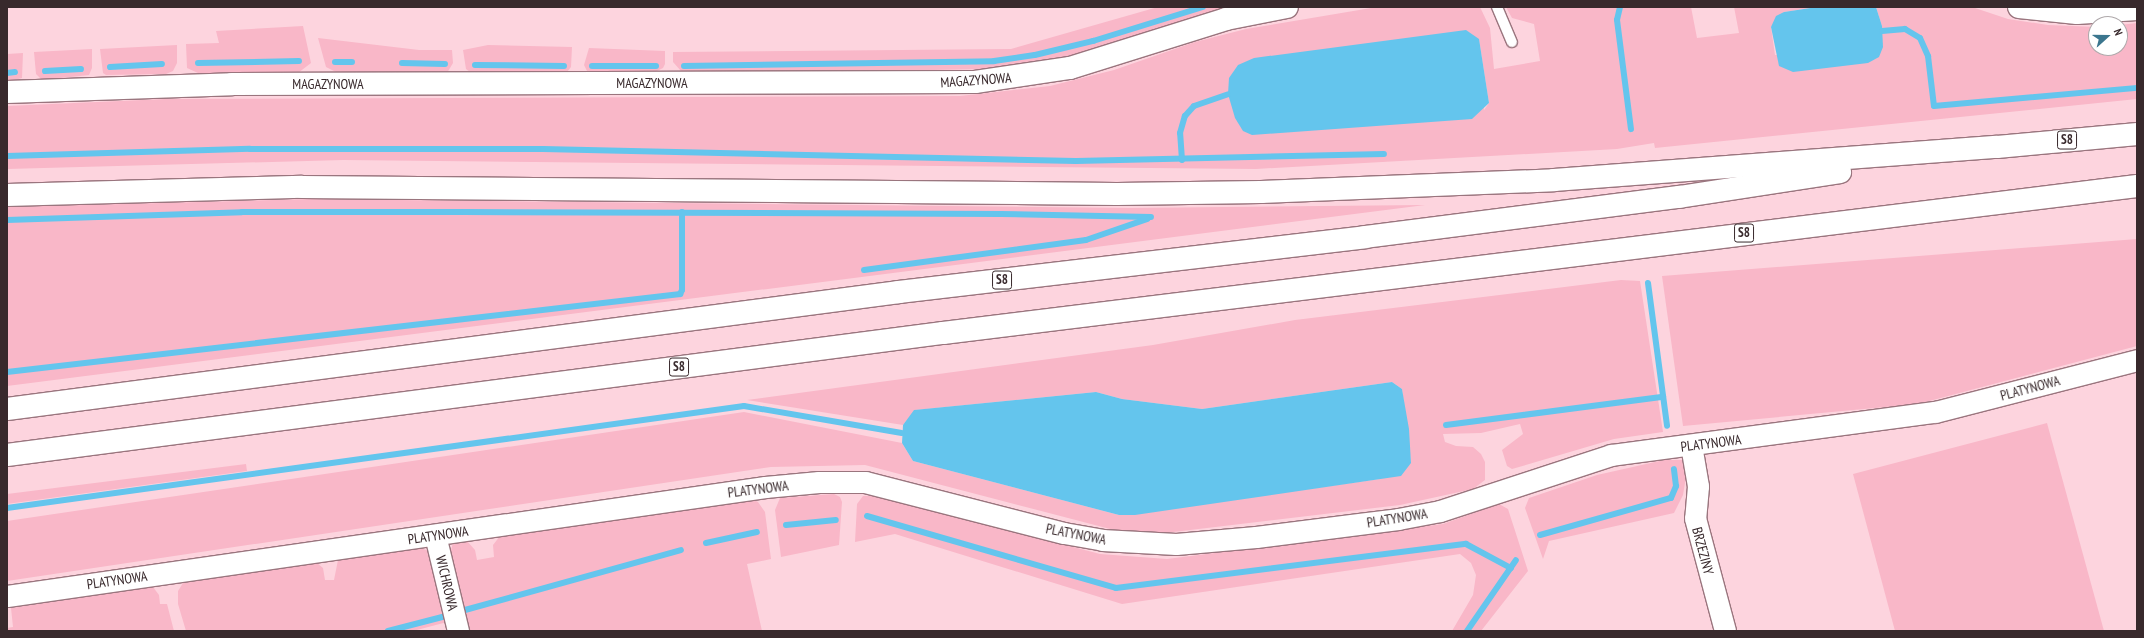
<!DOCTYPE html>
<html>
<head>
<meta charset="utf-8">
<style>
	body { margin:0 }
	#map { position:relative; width:2144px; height:638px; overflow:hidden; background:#fdd4de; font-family:"PT Sans Narrow",sans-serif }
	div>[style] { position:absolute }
	.green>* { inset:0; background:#f9b7c8 }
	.water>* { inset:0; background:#64c5ed }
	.stream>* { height:6px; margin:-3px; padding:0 3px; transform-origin:3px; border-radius:3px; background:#64c5ed }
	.roads { filter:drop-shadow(1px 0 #9a757e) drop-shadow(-1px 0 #9a757e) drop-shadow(0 1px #9a757e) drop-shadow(0 -1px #9a757e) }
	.service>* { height:10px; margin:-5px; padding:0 5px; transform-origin:5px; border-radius:5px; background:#fff }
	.minor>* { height:21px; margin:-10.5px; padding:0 10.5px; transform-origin:10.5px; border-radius:10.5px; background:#fff }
	.tertiary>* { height:22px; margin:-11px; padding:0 11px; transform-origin:11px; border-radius:11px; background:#fff }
	.motorway>* { height:22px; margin:-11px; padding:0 11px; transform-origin:11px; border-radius:11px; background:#fff }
	span { translate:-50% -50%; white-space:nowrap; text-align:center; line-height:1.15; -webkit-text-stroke:3.5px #fff; paint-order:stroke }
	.shield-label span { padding:1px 3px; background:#fff; border:1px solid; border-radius:3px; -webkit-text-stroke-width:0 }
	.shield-label { font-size:13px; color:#38292c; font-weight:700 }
	.street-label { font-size:14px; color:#38292c }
	.frame { position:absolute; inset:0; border:8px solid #38292c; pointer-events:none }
	.north { position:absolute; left:2088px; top:16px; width:40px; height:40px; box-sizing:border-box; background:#fff; border:1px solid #afa9ab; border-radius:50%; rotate:69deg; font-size:11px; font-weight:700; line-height:16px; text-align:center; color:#38292c }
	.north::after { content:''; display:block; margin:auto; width:14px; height:18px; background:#3b768e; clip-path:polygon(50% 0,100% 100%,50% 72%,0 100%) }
</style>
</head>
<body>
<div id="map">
	<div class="green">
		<div style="clip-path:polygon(1158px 7px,1237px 7px,1082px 53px,1030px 64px,984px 69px,831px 72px,681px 71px,673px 62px,673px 52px,1011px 49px)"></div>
		<div style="clip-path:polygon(evenodd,1377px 7px,1480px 7px,1490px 28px,1494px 69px,1540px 61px,1534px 24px,1512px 18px,1506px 7px,1691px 7px,1697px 38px,1739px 33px,1734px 7px,1817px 7px,1784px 12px,1771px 27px,1775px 55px,1882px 47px,1882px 26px,1876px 7px,1972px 7px,2008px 19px,2048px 25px,2096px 27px,2096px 48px,2120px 48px,2120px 25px,2137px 23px,2137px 99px,1655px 148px,1654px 143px,1617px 149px,1256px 169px,343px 160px,7px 169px,7px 106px,165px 99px,960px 96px,1050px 86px,1114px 70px,1195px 42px,1246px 29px,1377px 7px,1479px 39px,1489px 103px,1484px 110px,1479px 39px)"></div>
		<div style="clip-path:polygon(303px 26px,311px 63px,298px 73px,198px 73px,187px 68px,186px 44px,219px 43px,216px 31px)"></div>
		<div style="clip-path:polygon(318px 38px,419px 50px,452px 50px,453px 63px,447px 73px,336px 72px,326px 67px)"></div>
		<div style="clip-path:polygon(177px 45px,177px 63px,173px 71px,166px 74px,106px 75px,103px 73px,100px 49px)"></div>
		<div style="clip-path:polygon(488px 45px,572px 47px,571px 67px,567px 72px,470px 72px,466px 69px,463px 50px)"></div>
		<div style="clip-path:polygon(589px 48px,665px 51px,665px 64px,663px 68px,655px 72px,593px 72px,587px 71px,584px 65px)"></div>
		<div style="clip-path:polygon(92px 49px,92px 68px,89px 75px,42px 80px,36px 74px,34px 52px)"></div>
		<div style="clip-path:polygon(23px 53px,22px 78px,7px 82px,7px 54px)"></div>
		<div style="clip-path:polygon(311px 199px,1130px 208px,1425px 205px,7px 386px,7px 207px)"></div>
		<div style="clip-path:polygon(2137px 239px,2137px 346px,1918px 404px,1683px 426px,1662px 276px)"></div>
		<div style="clip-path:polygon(1621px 280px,1640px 281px,1663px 432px,1614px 439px,1512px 469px,1507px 466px,1502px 450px,1523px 434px,1520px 424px,1481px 433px,1443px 434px,1445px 442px,1456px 446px,1473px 447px,1481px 454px,1485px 462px,1485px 480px,1473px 489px,1400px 505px,1165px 533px,1114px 530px,865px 465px,771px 467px,7px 581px,7px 521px,744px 412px,902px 443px,913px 461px,1119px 515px,1380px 479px,1411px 462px,1402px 389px,1392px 382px,1202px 409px,1122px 399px,1096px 392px,915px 410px,903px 425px,747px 400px,1153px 345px,1295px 320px)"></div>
		<div style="clip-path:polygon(2047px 423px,2104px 631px,1895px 631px,1853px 474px)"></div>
		<div style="clip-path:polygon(1664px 460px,1682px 460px,1686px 477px,1683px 495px,1674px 513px,1549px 541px,1543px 559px,1525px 508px,1529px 498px,1597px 475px)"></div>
		<div style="clip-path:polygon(246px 464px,247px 471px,7px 504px,7px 494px)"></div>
		<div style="clip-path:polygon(834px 494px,840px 497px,842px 502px,839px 545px,781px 557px,775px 510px,780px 498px)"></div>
		<div style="clip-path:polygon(863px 496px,879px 496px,1100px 554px,1167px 559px,1443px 524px,1499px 504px,1508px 509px,1528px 571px,1481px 631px,1452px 631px,1473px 595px,1476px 575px,1471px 563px,1460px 554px,1122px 604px,895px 534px,855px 542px,857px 504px)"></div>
		<div style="clip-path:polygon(752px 499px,758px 502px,765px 512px,771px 559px,747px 564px,762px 631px,465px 631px,450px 554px,453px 543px,467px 541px,475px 550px,477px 560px,494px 557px,493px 545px,500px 536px)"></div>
		<div style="clip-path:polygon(421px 548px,429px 551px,451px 621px,413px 631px,186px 631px,178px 604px,178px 591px,183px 583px,317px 563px,323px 568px,325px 580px,334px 580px,338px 560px)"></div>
		<div style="clip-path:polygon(153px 587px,159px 595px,160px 604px,167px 604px,174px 631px,7px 631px,7px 628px,13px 627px,11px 608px)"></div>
	</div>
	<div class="water">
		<div style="clip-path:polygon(1817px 7px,1876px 7px,1882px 26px,1883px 47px,1879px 57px,1868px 63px,1793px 72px,1779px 66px,1771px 27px,1776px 16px,1784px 12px)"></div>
		<div style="clip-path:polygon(1466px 30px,1479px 39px,1489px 103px,1472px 119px,1252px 135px,1243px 131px,1235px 118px,1228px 94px,1229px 78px,1238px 65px,1254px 58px)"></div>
		<div style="clip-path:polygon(1392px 382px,1402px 389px,1409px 429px,1411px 463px,1401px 476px,1135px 515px,1119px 515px,913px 461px,902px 443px,903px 425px,914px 410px,1096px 392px,1122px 399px,1202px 409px)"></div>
	</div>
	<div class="stream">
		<div style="left:1620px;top:7px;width:13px;rotate:103deg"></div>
		<div style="left:1617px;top:20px;width:110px;rotate:82.7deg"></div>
		<div style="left:1882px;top:31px;width:23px;rotate:-5deg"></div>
		<div style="left:1905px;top:29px;width:17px;rotate:31deg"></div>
		<div style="left:1920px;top:38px;width:20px;rotate:66deg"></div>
		<div style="left:1928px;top:56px;width:50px;rotate:83.2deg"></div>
		<div style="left:1934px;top:106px;width:204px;rotate:-5.1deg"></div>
		<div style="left:335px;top:62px;width:17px"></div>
		<div style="left:198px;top:63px;width:101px;rotate:-1.1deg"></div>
		<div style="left:402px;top:63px;width:43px;rotate:1.3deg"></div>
		<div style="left:475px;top:65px;width:89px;rotate:0.6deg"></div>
		<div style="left:592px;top:66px;width:64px"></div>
		<div style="left:684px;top:66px;width:310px;rotate:-0.9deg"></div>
		<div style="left:994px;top:61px;width:41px;rotate:-8.3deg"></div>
		<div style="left:1035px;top:55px;width:60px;rotate:-13.6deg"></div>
		<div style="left:1093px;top:41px;width:115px;rotate:-17.2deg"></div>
		<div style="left:110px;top:67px;width:52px;rotate:-3.3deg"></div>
		<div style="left:45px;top:71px;width:36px;rotate:-3deg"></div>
		<div style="left:7px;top:73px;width:8px;rotate:-7deg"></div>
		<div style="left:7px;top:156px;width:243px;rotate:-1.7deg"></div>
		<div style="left:250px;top:149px;width:293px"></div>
		<div style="left:543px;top:149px;width:533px;rotate:1.29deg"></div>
		<div style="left:1076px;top:161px;width:308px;rotate:-1.3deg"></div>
		<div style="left:1182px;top:160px;width:27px;rotate:-94deg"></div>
		<div style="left:1180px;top:133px;width:18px;rotate:-74deg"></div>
		<div style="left:1185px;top:116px;width:13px;rotate:-48deg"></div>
		<div style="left:1194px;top:106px;width:36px;rotate:-19deg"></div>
		<div style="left:7px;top:220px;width:235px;rotate:-1.9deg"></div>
		<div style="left:242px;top:212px;width:221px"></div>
		<div style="left:463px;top:212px;width:538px;rotate:0.21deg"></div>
		<div style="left:1001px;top:214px;width:150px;rotate:1.1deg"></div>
		<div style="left:864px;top:270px;width:224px;rotate:-7.7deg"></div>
		<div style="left:1086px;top:240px;width:65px;rotate:-19deg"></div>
		<div style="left:1648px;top:283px;width:144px;rotate:82.4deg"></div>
		<div style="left:7px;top:372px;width:678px;rotate:-6.61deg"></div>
		<div style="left:680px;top:294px;width:4px;rotate:-63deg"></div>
		<div style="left:682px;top:290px;width:78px;rotate:-90deg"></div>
		<div style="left:1446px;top:425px;width:219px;rotate:-7.4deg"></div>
		<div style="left:7px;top:508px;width:744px;rotate:-7.88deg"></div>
		<div style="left:744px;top:406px;width:160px;rotate:9.7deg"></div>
		<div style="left:867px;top:516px;width:259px;rotate:16.1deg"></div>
		<div style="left:1116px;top:588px;width:353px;rotate:-7.2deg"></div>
		<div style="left:1466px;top:544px;width:51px;rotate:28.1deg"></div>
		<div style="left:786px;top:525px;width:50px;rotate:-5.7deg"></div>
		<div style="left:1540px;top:535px;width:136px;rotate:-15.8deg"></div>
		<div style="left:1671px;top:498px;width:13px;rotate:-67deg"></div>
		<div style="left:1676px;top:486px;width:17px;rotate:-97deg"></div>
		<div style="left:706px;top:543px;width:52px;rotate:-12.2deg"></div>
		<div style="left:465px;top:610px;width:224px;rotate:-15.5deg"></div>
		<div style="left:388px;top:631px;width:56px;rotate:-14.5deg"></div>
		<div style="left:1467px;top:631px;width:86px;rotate:-55.4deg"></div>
	</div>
	<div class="roads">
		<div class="service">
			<div style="left:1497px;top:7px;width:38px;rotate:67deg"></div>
		</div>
		<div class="minor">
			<div style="left:1691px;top:445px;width:42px;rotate:80.3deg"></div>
			<div style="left:1698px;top:486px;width:32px;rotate:95deg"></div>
			<div style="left:1695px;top:518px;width:117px;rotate:75.1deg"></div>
			<div style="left:435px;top:535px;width:99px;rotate:76.5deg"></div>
			<div style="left:7px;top:596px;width:766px;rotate:-8.18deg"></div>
			<div style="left:765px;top:487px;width:54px;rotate:-5.3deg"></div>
			<div style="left:819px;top:482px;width:46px"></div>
			<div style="left:865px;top:482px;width:205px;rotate:14.4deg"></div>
			<div style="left:1064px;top:533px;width:39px;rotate:10deg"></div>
			<div style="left:1102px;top:540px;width:74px;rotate:3.1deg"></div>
			<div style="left:1176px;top:544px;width:80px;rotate:-5deg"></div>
			<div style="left:1256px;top:537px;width:143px;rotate:-7.2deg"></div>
			<div style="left:1398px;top:519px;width:43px;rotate:-10.8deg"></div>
			<div style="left:1440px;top:511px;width:180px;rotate:-18.1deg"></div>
			<div style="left:1611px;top:455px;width:327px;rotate:-7.6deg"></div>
			<div style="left:1935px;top:412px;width:209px;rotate:-14.4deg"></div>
		</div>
		<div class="tertiary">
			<div style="left:2019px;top:7px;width:58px;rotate:5.9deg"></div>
			<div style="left:2077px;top:13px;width:60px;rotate:-3.8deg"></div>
			<div style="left:7px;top:92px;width:225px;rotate:-2deg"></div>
			<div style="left:232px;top:84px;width:743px;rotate:-0.15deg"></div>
			<div style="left:975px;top:82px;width:96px;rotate:-8.4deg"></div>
			<div style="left:1070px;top:68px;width:164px;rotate:-17.4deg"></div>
			<div style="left:1226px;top:19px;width:62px;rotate:-11.1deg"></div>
		</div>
		<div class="motorway">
			<div style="left:7px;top:195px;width:295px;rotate:-1.6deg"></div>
			<div style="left:302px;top:187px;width:815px;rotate:0.49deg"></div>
			<div style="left:1117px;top:194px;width:144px;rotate:-0.8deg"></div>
			<div style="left:1261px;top:192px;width:293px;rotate:-2.3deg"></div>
			<div style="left:1554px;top:180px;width:444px;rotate:-4.3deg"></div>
			<div style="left:1997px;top:147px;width:141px;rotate:-5.3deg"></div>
			<div style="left:7px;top:409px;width:900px;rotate:-7.47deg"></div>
			<div style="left:899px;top:292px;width:469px;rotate:-6.7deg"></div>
			<div style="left:1365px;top:237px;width:317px;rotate:-7.3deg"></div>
			<div style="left:1679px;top:197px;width:163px;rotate:-8.8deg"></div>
			<div style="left:7px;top:455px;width:944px;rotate:-7.43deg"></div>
			<div style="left:943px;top:333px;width:1203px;rotate:-7.02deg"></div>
		</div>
	</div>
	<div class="shield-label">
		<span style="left:2067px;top:140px">S8</span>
		<span style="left:1744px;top:233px">S8</span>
		<span style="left:1002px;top:280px">S8</span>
		<span style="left:679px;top:367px">S8</span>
	</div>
	<div class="street-label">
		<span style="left:976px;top:80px;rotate:-4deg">MAGAZYNOWA</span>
		<span style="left:652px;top:83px">MAGAZYNOWA</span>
		<span style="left:328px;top:84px">MAGAZYNOWA</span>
		<span style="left:2030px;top:388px;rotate:-15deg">PLATYNOWA</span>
		<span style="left:1711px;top:443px;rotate:-7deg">PLATYNOWA</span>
		<span style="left:758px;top:489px;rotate:-7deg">PLATYNOWA</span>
		<span style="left:1397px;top:518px;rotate:-9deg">PLATYNOWA</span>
		<span style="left:1076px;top:534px;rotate:11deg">PLATYNOWA</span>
		<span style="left:438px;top:535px;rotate:-8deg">PLATYNOWA</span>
		<span style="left:1703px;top:551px;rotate:75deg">BRZEZINY</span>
		<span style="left:117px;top:580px;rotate:-8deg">PLATYNOWA</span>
		<span style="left:447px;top:583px;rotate:77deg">WICHROWA</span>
	</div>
	<div class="frame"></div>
	<div class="north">N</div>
</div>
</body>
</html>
